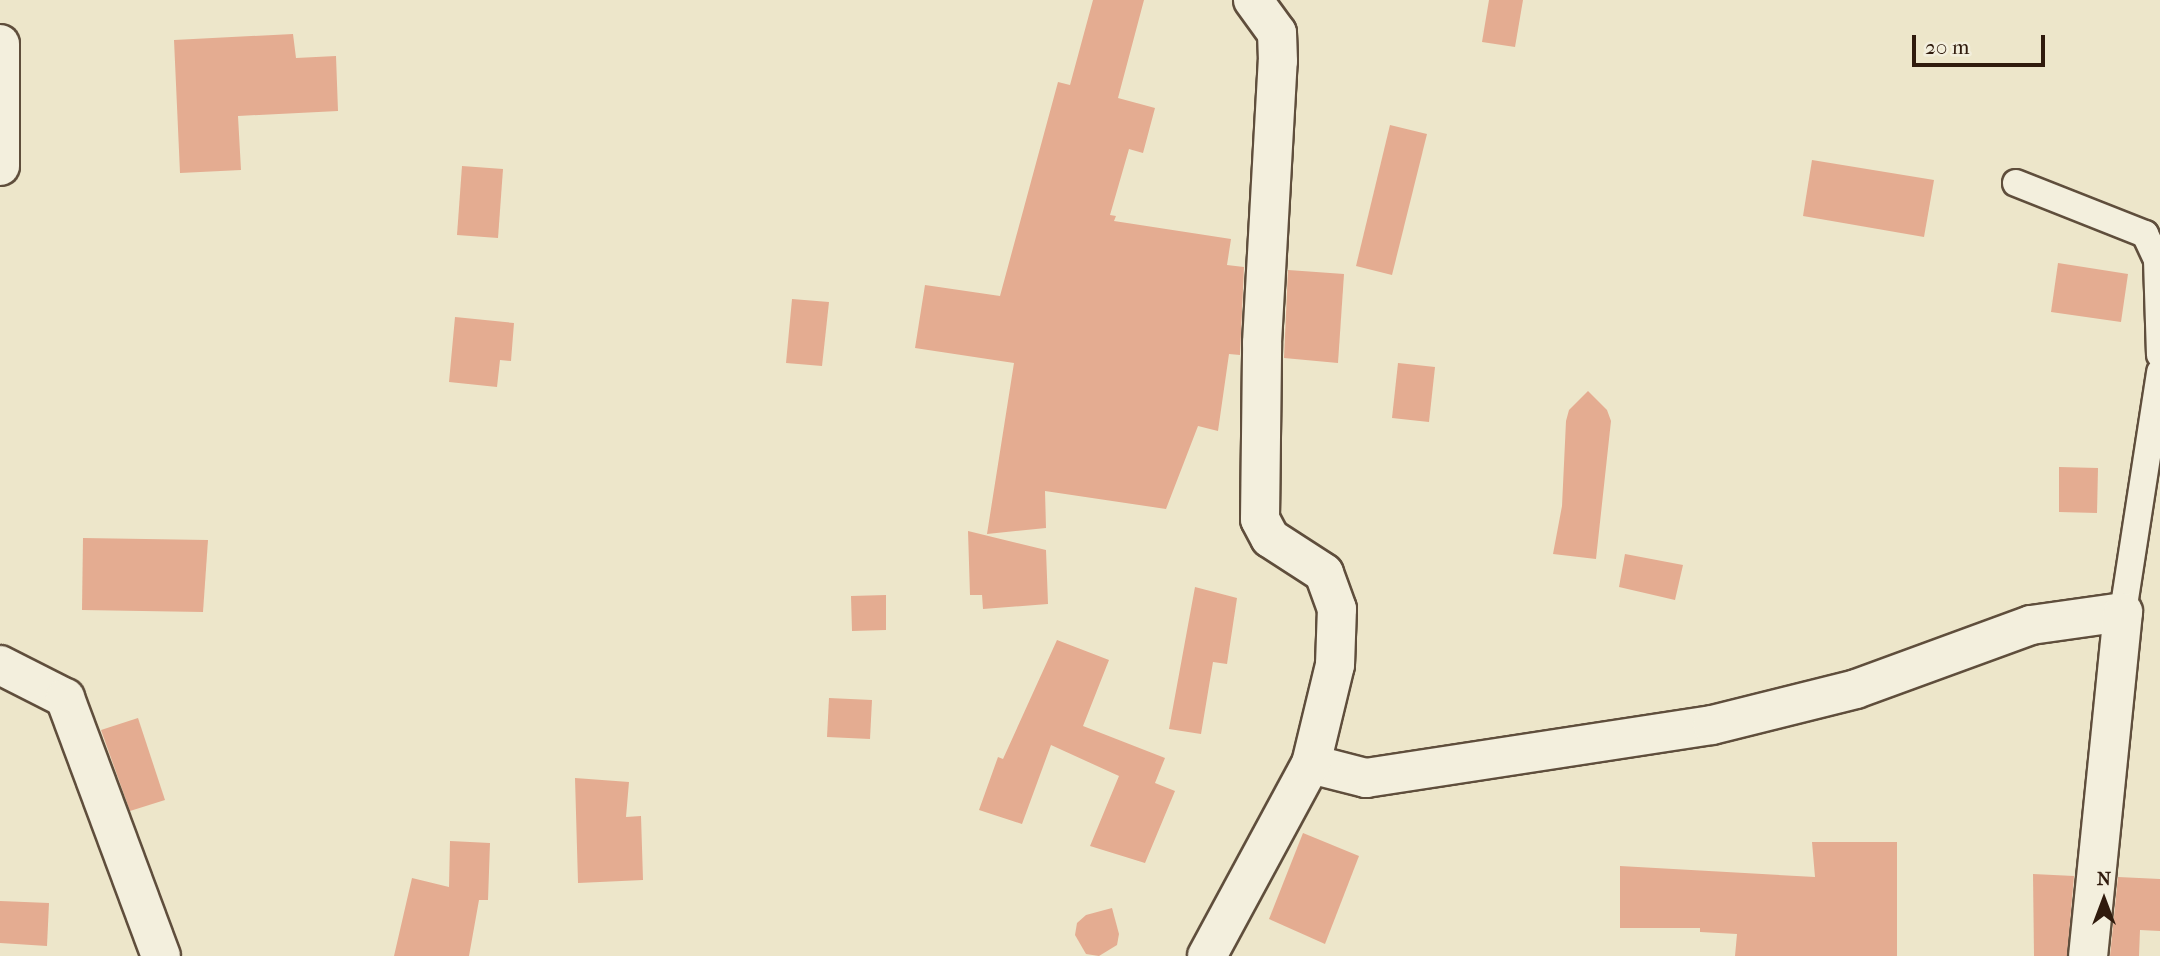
<!DOCTYPE html>
<html>
<head>
<meta charset="utf-8">
<style>
	body { margin:0 }
	#map { position:relative; width:2160px; height:956px; overflow:hidden; background:#ede6ca; font-family:"IM FELL French Canon",serif }
	div>[style] { position:absolute }
	.building>* { inset:0; background:#e4ac91 }
	.roads { filter:drop-shadow(2px 0 #5f4e3c) drop-shadow(-2px 0 #5f4e3c) drop-shadow(0 2px #5f4e3c) drop-shadow(0 -2px #5f4e3c) }
	.service>* { height:26px; margin:-13px; padding:0 13px; transform-origin:13px; border-radius:13px; background:#f3efdd }
	.minor>* { height:38px; margin:-19px; padding:0 19px; transform-origin:19px; border-radius:19px; background:#f3efdd }
	span { translate:-50% -50%; white-space:nowrap; text-align:center; line-height:1.15; -webkit-text-stroke:7px #f3efdd; paint-order:stroke }
	.north { position:absolute; left:2069px; top:865px; width:70px; height:70px; -webkit-text-stroke:5px #f3efdd; paint-order:stroke; rotate:0deg; font-size:19px; font-weight:700; line-height:28px; text-align:center; color:#301b0d }
	.north::after { content:''; display:block; margin:auto; width:24px; height:32px; background:#301b0d; clip-path:polygon(50% 0,100% 100%,50% 72%,0 100%) }
	.scale { position:absolute; left:1912px; top:35px; width:133px; height:32px; box-sizing:border-box; border:4px solid #301b0d; border-top:0; padding-left:9px; font-size:21px; line-height:24px; white-space:nowrap; color:#301b0d; -webkit-text-stroke:5px #f3efdd; paint-order:stroke }
</style>
</head>
<body>
<div id="map">
	<div class="building">
		<div style="clip-path:polygon(1093px 0,1144px 0,1118px 98px,1155px 108px,1143px 153px,1129px 149px,1110px 215px,1116px 216px,1114px 221px,1231px 239px,1227px 265px,1244px 267px,1240px 355px,1229px 354px,1218px 431px,1198px 426px,1166px 509px,1045px 491px,1046px 528px,987px 534px,1014px 363px,915px 348px,925px 285px,1000px 296px,1058px 82px,1070px 85px)"></div>
		<div style="clip-path:polygon(1489px 0,1523px 0,1515px 47px,1482px 42px)"></div>
		<div style="clip-path:polygon(293px 34px,296px 58px,336px 56px,338px 111px,238px 116px,241px 170px,180px 173px,174px 40px)"></div>
		<div style="clip-path:polygon(1390px 125px,1427px 134px,1392px 275px,1356px 266px)"></div>
		<div style="clip-path:polygon(1812px 160px,1934px 180px,1924px 237px,1803px 216px)"></div>
		<div style="clip-path:polygon(462px 166px,503px 169px,498px 238px,457px 235px)"></div>
		<div style="clip-path:polygon(2058px 263px,2128px 274px,2121px 322px,2051px 312px)"></div>
		<div style="clip-path:polygon(1288px 270px,1344px 274px,1338px 363px,1284px 358px)"></div>
		<div style="clip-path:polygon(792px 299px,829px 302px,822px 366px,786px 363px)"></div>
		<div style="clip-path:polygon(455px 317px,514px 323px,511px 361px,500px 360px,497px 387px,449px 382px)"></div>
		<div style="clip-path:polygon(1398px 363px,1435px 367px,1429px 422px,1392px 418px)"></div>
		<div style="clip-path:polygon(1588px 391px,1607px 410px,1611px 421px,1596px 559px,1553px 554px,1562px 506px,1566px 421px,1569px 410px)"></div>
		<div style="clip-path:polygon(2059px 467px,2098px 468px,2097px 513px,2059px 512px)"></div>
		<div style="clip-path:polygon(968px 531px,1046px 550px,1048px 604px,983px 609px,982px 595px,970px 595px)"></div>
		<div style="clip-path:polygon(83px 538px,208px 540px,203px 612px,82px 610px)"></div>
		<div style="clip-path:polygon(1625px 554px,1683px 565px,1675px 600px,1619px 587px)"></div>
		<div style="clip-path:polygon(1195px 587px,1237px 598px,1227px 664px,1213px 662px,1201px 734px,1169px 729px)"></div>
		<div style="clip-path:polygon(886px 595px,886px 630px,852px 631px,851px 596px)"></div>
		<div style="clip-path:polygon(1057px 640px,1109px 660px,1083px 726px,1165px 758px,1155px 783px,1175px 791px,1145px 863px,1090px 846px,1119px 776px,1051px 745px,1022px 824px,979px 810px,998px 757px,1003px 759px)"></div>
		<div style="clip-path:polygon(829px 698px,872px 700px,870px 739px,827px 737px)"></div>
		<div style="clip-path:polygon(138px 718px,165px 800px,130px 811px,101px 730px)"></div>
		<div style="clip-path:polygon(575px 778px,629px 782px,626px 817px,641px 816px,643px 880px,578px 883px)"></div>
		<div style="clip-path:polygon(1303px 833px,1359px 856px,1325px 944px,1269px 919px)"></div>
		<div style="clip-path:polygon(450px 841px,490px 843px,488px 900px,479px 900px,469px 956px,394px 956px,412px 878px,449px 887px)"></div>
		<div style="clip-path:polygon(1812px 842px,1897px 842px,1897px 956px,1735px 956px,1737px 934px,1700px 932px,1700px 928px,1620px 928px,1620px 866px,1815px 877px)"></div>
		<div style="clip-path:polygon(2033px 874px,2074px 876px,2067px 956px,2034px 956px)"></div>
		<div style="clip-path:polygon(2118px 877px,2160px 879px,2160px 931px,2140px 930px,2139px 956px,2110px 956px)"></div>
		<div style="clip-path:polygon(0 901px,49px 903px,47px 946px,0 943px)"></div>
		<div style="clip-path:polygon(1112px 908px,1119px 934px,1117px 945px,1099px 956px,1086px 954px,1075px 935px,1077px 923px,1086px 915px)"></div>
	</div>
	<div class="roads">
		<div class="service">
			<div style="left:2016px;top:183px;width:139px;rotate:21.6deg"></div>
			<div style="left:2145px;top:234px;width:29px;rotate:65deg"></div>
			<div style="left:2157px;top:260px;width:95px;rotate:88.2deg"></div>
			<div style="left:2123px;top:612px;width:243px;rotate:-81.2deg"></div>
		</div>
		<div class="minor">
			<div style="left:0;top:44px;width:122px;rotate:90deg"></div>
			<div style="left:0;top:665px;width:73px;rotate:26.9deg"></div>
			<div style="left:65px;top:698px;width:275px;rotate:69.6deg"></div>
			<div style="left:1311px;top:764px;width:57px;rotate:14.3deg"></div>
			<div style="left:1366px;top:778px;width:350px;rotate:-8.7deg"></div>
			<div style="left:1712px;top:725px;width:148px;rotate:-14deg"></div>
			<div style="left:1856px;top:689px;width:186px;rotate:-20.1deg"></div>
			<div style="left:2031px;top:625px;width:93px;rotate:-8deg"></div>
			<div style="left:2123px;top:612px;width:346px;rotate:95.8deg"></div>
			<div style="left:1207px;top:956px;width:218px;rotate:-61.6deg"></div>
			<div style="left:1311px;top:764px;width:102px;rotate:-76.4deg"></div>
			<div style="left:1335px;top:665px;width:56px;rotate:-88deg"></div>
			<div style="left:1337px;top:609px;width:38px;rotate:-110deg"></div>
			<div style="left:1324px;top:573px;width:64px;rotate:-147.1deg"></div>
			<div style="left:1270px;top:538px;width:21px;rotate:-118deg"></div>
			<div style="left:1260px;top:519px;width:176px;rotate:-89.3deg"></div>
			<div style="left:1262px;top:343px;width:282px;rotate:-86.8deg"></div>
			<div style="left:1278px;top:61px;width:28px;rotate:-92deg"></div>
			<div style="left:1277px;top:33px;width:41px;rotate:-126deg"></div>
		</div>
	</div>
	<div class="north">N</div>
	<div class="scale">20 m</div>
</div>
</body>
</html>
